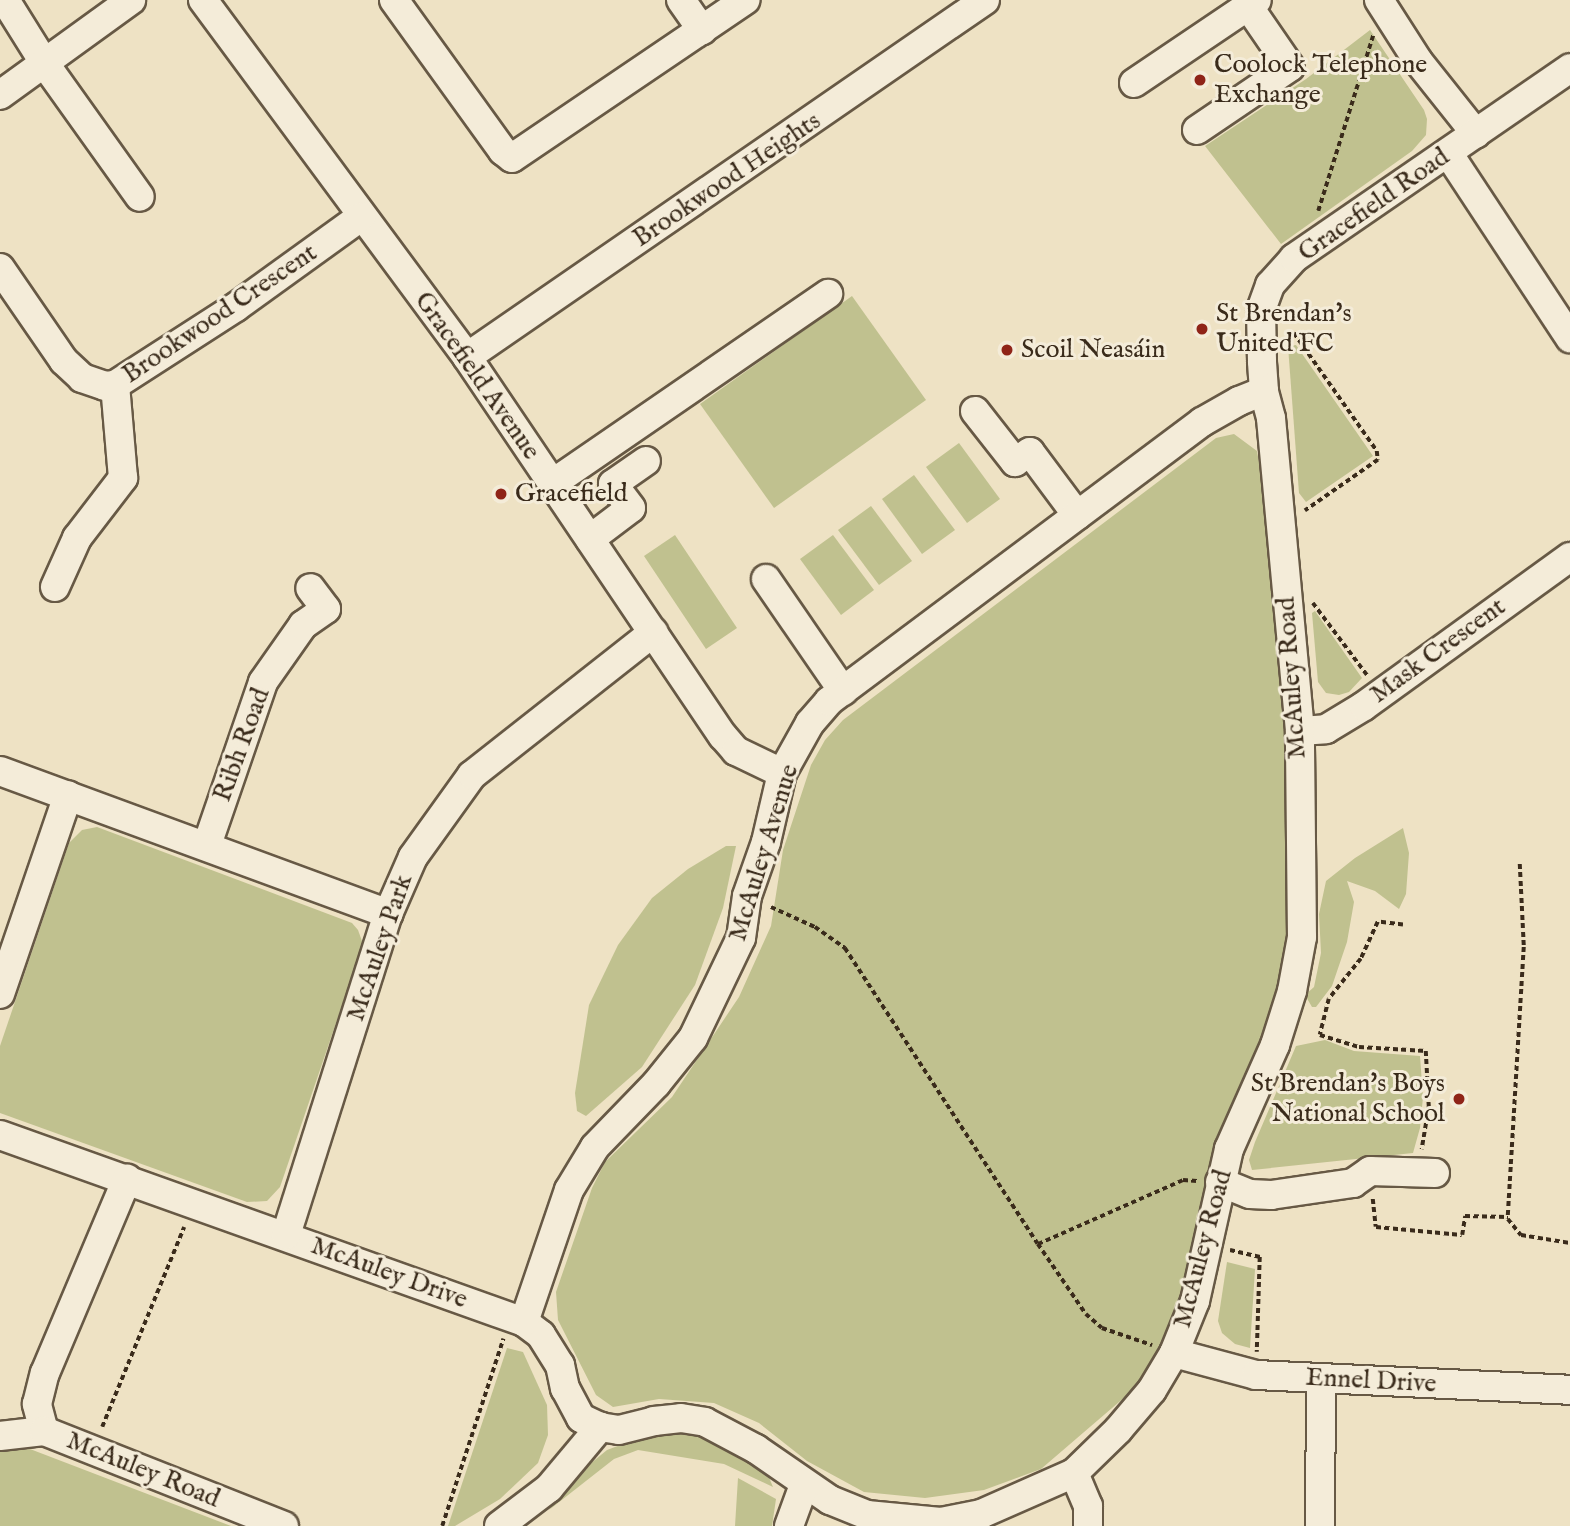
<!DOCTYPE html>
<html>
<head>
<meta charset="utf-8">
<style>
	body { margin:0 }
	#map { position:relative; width:1570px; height:1526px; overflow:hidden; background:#eee2c4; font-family:"IM FELL English",serif }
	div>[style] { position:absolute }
	.green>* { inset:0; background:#c0c18f }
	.path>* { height:3.5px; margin-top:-1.75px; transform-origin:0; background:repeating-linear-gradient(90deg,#3a2b1b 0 5px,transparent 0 8.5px) }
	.roads { filter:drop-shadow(2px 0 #675945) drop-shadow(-2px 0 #675945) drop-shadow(0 2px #675945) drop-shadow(0 -2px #675945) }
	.minor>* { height:28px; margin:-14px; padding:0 14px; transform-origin:14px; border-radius:14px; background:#f4ecd9 }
	.dots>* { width:19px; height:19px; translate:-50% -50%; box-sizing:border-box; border:4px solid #f4ecd9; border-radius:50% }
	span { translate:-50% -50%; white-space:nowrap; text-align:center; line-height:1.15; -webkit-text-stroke:6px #f4ecd9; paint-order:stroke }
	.poi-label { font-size:26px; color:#3a2b1b }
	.left { translate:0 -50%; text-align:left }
	.right { translate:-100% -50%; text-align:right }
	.street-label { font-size:26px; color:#3a2b1b }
</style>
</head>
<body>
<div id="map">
	<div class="green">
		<div style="clip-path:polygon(1370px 30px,1424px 110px,1427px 119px,1426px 135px,1412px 151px,1281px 244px,1205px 146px,1306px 79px)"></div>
		<div style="clip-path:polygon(852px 296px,926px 400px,774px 508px,700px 404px)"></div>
		<div style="clip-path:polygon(1296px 345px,1373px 456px,1306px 502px,1299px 493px,1288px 346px)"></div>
		<div style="clip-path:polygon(1234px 434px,1257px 451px,1271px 533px,1288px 745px,1292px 954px,1208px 1180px,1172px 1333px,1140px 1384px,1041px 1469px,984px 1490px,925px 1498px,864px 1492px,807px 1461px,759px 1423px,714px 1403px,659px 1399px,613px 1407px,596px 1395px,558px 1320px,556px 1292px,592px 1188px,605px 1162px,672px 1097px,739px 997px,771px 926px,783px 850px,811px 765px,825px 740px,843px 720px,1216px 438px)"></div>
		<div style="clip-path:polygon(959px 443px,1000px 499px,967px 523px,926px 467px)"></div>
		<div style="clip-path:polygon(914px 475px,955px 530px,922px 554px,882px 499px)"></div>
		<div style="clip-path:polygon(871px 506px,912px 561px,879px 585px,838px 530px)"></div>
		<div style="clip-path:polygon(675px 535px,737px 628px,706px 649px,644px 556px)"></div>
		<div style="clip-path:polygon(833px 535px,874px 590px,841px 615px,800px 559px)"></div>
		<div style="clip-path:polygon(1315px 611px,1362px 678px,1349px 692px,1339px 695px,1326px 693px,1318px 682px,1312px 613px)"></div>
		<div style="clip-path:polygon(97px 827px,352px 923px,358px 930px,363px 944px,280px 1187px,267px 1201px,247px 1202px,0 1113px,0 1046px,69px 843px,82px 830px)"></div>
		<div style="clip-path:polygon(1403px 828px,1409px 853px,1406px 894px,1399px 909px,1375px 891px,1347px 881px,1354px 902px,1347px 942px,1332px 986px,1316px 1007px,1312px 1007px,1305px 995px,1314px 987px,1321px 953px,1319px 914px,1326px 881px,1355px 858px)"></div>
		<div style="clip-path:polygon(726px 846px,736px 846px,723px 908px,695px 985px,642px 1067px,586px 1116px,577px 1111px,575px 1093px,589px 1005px,618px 945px,652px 898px,688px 869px)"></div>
		<div style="clip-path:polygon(1325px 1040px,1354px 1051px,1420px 1056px,1423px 1097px,1420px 1128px,1413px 1153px,1252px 1170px,1249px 1160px,1255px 1142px,1296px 1046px)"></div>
		<div style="clip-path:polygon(1227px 1262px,1255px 1269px,1250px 1348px,1235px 1344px,1222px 1333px,1218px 1321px)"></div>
		<div style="clip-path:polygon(507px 1348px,523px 1352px,547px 1405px,548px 1435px,538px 1463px,500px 1499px,455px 1526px,448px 1526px)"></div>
		<div style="clip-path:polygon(677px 1433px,706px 1437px,753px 1462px,768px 1475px,773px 1487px,724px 1464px,638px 1450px,614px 1459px,549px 1510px,584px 1469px,607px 1450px,647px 1435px)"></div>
		<div style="clip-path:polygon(30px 1449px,231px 1526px,0 1526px,0 1451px)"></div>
		<div style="clip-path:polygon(738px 1478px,776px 1499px,772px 1526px,735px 1526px)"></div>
	</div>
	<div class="path">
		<div style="left:1318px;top:211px;width:184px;rotate:-72.6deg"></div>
		<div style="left:1285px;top:332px;width:9px;rotate:6deg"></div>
		<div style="left:1294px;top:333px;width:144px;rotate:54.9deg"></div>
		<div style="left:1377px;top:451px;width:9px;rotate:84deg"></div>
		<div style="left:1378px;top:460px;width:89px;rotate:145.1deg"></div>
		<div style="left:1313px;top:603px;width:90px;rotate:53.1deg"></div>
		<div style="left:1520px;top:864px;width:83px;rotate:87.2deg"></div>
		<div style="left:1524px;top:947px;width:272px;rotate:93.4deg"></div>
		<div style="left:1508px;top:1219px;width:21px;rotate:51deg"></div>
		<div style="left:1521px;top:1235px;width:50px;rotate:9.3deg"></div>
		<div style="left:771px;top:907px;width:48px;rotate:24.4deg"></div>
		<div style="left:815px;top:927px;width:37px;rotate:35deg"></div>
		<div style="left:845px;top:948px;width:353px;rotate:56.9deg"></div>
		<div style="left:1038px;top:1244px;width:85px;rotate:55.6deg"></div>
		<div style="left:1086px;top:1314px;width:21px;rotate:41deg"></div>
		<div style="left:1102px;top:1328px;width:53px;rotate:18.8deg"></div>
		<div style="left:1403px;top:925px;width:25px;rotate:-173deg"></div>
		<div style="left:1378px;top:922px;width:41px;rotate:114.7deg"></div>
		<div style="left:1361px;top:959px;width:51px;rotate:128.7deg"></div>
		<div style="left:1329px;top:999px;width:37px;rotate:104deg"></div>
		<div style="left:1320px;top:1035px;width:41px;rotate:17.1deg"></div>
		<div style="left:1359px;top:1047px;width:67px;rotate:3.4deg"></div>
		<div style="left:1426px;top:1051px;width:56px;rotate:86.9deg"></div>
		<div style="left:1429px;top:1107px;width:43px;rotate:99.5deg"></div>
		<div style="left:1373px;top:1199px;width:28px;rotate:84deg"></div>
		<div style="left:1376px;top:1227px;width:86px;rotate:5.3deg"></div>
		<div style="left:1462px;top:1235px;width:19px;rotate:-81deg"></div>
		<div style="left:1465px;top:1216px;width:43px;rotate:1.3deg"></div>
		<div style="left:1038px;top:1244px;width:158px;rotate:-23.8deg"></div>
		<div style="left:1183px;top:1180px;width:14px;rotate:4deg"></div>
		<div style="left:1230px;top:1250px;width:31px;rotate:13deg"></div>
		<div style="left:1260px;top:1257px;width:95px;rotate:91.8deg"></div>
		<div style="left:102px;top:1427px;width:216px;rotate:-67.7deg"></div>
		<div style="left:442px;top:1526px;width:197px;rotate:-71.9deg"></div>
	</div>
	<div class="roads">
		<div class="minor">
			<div style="left:5px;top:0;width:75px;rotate:58deg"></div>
			<div style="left:45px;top:64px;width:163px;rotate:54.5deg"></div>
			<div style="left:203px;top:0;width:444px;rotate:53.5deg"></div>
			<div style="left:467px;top:357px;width:457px;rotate:56deg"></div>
			<div style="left:723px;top:736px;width:20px;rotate:49deg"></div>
			<div style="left:736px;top:751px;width:51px;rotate:25.6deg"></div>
			<div style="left:394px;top:0;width:186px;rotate:54.2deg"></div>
			<div style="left:503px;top:151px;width:11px;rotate:38deg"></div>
			<div style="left:512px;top:158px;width:282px;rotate:-34.1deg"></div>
			<div style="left:681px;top:0;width:37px;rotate:55deg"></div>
			<div style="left:1379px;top:0;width:72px;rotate:57.4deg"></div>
			<div style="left:1418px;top:61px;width:93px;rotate:51.5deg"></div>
			<div style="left:1134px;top:83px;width:148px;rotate:-34deg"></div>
			<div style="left:0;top:95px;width:162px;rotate:-35.9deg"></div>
			<div style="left:1197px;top:130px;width:112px;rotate:-34.1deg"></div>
			<div style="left:1290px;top:67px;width:74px;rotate:-124.5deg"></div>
			<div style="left:1448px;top:153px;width:222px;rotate:56.6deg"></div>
			<div style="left:0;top:268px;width:113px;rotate:55.5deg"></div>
			<div style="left:64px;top:361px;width:25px;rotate:43deg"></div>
			<div style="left:82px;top:378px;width:24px;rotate:19deg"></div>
			<div style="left:105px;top:386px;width:10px;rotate:-6deg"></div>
			<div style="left:115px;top:385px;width:144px;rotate:-32.8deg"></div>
			<div style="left:236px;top:307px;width:154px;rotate:-35.8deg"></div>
			<div style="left:467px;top:357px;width:629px;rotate:-34.57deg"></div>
			<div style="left:975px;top:411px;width:65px;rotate:51.9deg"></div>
			<div style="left:1015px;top:462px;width:18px;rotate:-34deg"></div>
			<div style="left:1030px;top:452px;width:79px;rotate:53.3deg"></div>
			<div style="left:553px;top:483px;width:334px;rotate:-34.5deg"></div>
			<div style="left:590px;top:539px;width:51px;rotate:-37.1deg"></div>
			<div style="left:631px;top:508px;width:30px;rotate:-127deg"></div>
			<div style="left:613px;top:484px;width:40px;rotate:-34.9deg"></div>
			<div style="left:766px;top:579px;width:136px;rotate:55.5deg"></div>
			<div style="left:55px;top:587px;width:54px;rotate:-65.8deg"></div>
			<div style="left:77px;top:538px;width:76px;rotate:-52.5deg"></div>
			<div style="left:123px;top:478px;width:93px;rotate:-94.9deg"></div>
			<div style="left:1300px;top:731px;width:26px;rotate:-4deg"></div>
			<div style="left:1326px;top:729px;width:44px;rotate:-31.2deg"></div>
			<div style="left:1364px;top:706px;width:254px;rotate:-35.9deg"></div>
			<div style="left:0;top:771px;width:414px;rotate:20.2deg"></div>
			<div style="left:207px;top:845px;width:172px;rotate:-71deg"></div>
			<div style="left:263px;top:682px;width:70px;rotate:-54.9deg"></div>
			<div style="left:303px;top:625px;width:28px;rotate:-35deg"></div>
			<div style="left:326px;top:609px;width:26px;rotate:-127deg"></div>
			<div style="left:0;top:994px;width:210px;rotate:-71.1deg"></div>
			<div style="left:0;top:1135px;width:556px;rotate:19.64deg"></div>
			<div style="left:524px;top:1322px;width:21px;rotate:37deg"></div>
			<div style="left:541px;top:1335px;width:36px;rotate:58deg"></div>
			<div style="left:560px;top:1365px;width:24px;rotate:78deg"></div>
			<div style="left:565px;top:1388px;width:34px;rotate:62deg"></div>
			<div style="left:581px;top:1418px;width:21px;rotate:25deg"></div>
			<div style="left:600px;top:1427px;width:19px;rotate:9deg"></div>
			<div style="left:619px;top:1430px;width:36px;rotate:-14deg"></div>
			<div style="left:654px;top:1421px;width:27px;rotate:-6deg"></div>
			<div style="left:681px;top:1418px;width:24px;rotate:9deg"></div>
			<div style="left:705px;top:1422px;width:58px;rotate:27.9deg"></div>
			<div style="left:756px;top:1449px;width:90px;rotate:34.6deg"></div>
			<div style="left:830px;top:1500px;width:40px;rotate:22deg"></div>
			<div style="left:867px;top:1515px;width:74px;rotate:5.4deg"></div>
			<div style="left:941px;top:1522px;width:41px;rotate:-11.3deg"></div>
			<div style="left:981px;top:1514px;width:102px;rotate:-23.8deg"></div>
			<div style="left:1074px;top:1473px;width:62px;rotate:-44.3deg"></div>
			<div style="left:1118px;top:1430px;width:52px;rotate:-49.6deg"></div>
			<div style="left:1152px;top:1390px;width:43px;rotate:-59.3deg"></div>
			<div style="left:1174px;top:1353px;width:56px;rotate:-68deg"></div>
			<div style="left:1195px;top:1301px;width:156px;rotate:-77.4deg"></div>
			<div style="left:1229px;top:1149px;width:114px;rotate:-66.1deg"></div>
			<div style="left:1275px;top:1045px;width:57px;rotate:-72.5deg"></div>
			<div style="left:1292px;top:991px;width:55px;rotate:-79.5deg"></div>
			<div style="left:1302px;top:937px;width:206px;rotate:-90.6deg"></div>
			<div style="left:1300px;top:731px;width:314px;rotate:-95.3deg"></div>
			<div style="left:1271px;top:418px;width:28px;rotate:-105deg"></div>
			<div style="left:1264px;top:391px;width:30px;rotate:-94deg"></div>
			<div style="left:1262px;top:361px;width:51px;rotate:-91.1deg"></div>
			<div style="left:1261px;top:310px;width:27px;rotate:-70deg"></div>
			<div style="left:1270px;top:285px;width:36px;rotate:-48deg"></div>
			<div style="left:1294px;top:258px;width:335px;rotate:-34.5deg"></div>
			<div style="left:1220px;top:1182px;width:32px;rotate:22deg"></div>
			<div style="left:1250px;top:1194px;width:21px;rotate:3deg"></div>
			<div style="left:1271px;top:1195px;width:83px;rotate:-8.3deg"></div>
			<div style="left:1353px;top:1183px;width:21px;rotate:-35deg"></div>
			<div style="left:1370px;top:1171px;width:65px;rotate:1.8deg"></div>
			<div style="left:286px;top:1235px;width:337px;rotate:-72.4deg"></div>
			<div style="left:388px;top:914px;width:62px;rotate:-66.3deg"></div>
			<div style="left:413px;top:857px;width:101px;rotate:-54.3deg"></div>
			<div style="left:472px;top:775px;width:231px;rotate:-38.2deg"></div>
			<div style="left:524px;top:1322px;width:139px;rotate:-71.2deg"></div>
			<div style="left:569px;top:1190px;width:50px;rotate:-58.8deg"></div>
			<div style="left:595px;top:1147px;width:88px;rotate:-45.9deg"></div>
			<div style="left:656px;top:1084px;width:59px;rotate:-51.2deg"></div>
			<div style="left:693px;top:1038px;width:111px;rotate:-64.4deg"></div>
			<div style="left:741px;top:938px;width:42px;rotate:-81.9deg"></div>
			<div style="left:747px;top:896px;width:57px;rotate:-70.6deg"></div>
			<div style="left:766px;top:842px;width:71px;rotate:-76.9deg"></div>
			<div style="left:782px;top:773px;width:57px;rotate:-60.8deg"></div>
			<div style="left:810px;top:723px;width:29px;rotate:-49deg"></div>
			<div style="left:829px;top:701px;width:466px;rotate:-36.8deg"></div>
			<div style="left:1202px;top:422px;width:43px;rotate:-29.6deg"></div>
			<div style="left:1239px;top:401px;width:27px;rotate:-22deg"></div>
			<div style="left:1174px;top:1353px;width:85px;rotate:15deg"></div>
			<div style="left:1256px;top:1375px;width:314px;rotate:2.7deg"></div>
			<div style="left:44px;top:1431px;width:28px;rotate:-105deg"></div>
			<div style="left:37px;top:1404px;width:32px;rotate:-76deg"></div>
			<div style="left:45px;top:1373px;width:211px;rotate:-67.1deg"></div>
			<div style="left:0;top:1436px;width:44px;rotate:-6.5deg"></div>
			<div style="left:44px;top:1431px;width:258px;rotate:21.6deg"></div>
			<div style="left:1074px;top:1473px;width:36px;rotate:67deg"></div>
			<div style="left:1088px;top:1506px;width:20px;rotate:90deg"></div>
			<div style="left:499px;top:1526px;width:63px;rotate:-37.2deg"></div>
			<div style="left:549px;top:1488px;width:80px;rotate:-50.1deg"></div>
			<div style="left:789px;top:1526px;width:44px;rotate:-69.9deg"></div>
			<div style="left:1320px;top:1526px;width:146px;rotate:-89.6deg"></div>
		</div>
	</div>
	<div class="dots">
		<div style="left:1200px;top:80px;background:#8f2418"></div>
		<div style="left:1202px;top:329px;background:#8f2418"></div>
		<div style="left:1007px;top:350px;background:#8f2418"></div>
		<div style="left:501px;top:494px;background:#8f2418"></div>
		<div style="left:1459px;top:1099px;background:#8f2418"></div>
	</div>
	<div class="poi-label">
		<span class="left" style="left:1214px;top:80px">Coolock Telephone<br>Exchange</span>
		<span class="left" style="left:1216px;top:329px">St Brendan's<br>United FC</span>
		<span class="left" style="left:1021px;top:350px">Scoil Neasáin</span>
		<span class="left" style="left:515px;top:494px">Gracefield</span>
		<span class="right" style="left:1445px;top:1099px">St Brendan's Boys<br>National School</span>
	</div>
	<div class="street-label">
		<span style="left:727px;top:180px;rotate:-34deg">Brookwood Heights</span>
		<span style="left:1374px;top:205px;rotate:-35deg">Gracefield Road</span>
		<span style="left:220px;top:314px;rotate:-34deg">Brookwood Crescent</span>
		<span style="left:477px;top:376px;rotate:55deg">Gracefield Avenue</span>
		<span style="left:1438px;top:651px;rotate:-36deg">Mask Crescent</span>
		<span style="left:1292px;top:678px;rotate:-94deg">McAuley Road</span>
		<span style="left:242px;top:745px;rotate:-70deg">Ribh Road</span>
		<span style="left:764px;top:853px;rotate:-73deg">McAuley Avenue</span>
		<span style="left:380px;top:948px;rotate:-71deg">McAuley Park</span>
		<span style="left:1203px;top:1249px;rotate:-75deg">McAuley Road</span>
		<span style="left:389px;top:1273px;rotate:20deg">McAuley Drive</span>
		<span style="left:1371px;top:1381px;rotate:3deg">Ennel Drive</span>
		<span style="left:143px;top:1470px;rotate:22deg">McAuley Road</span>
	</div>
</div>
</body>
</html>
